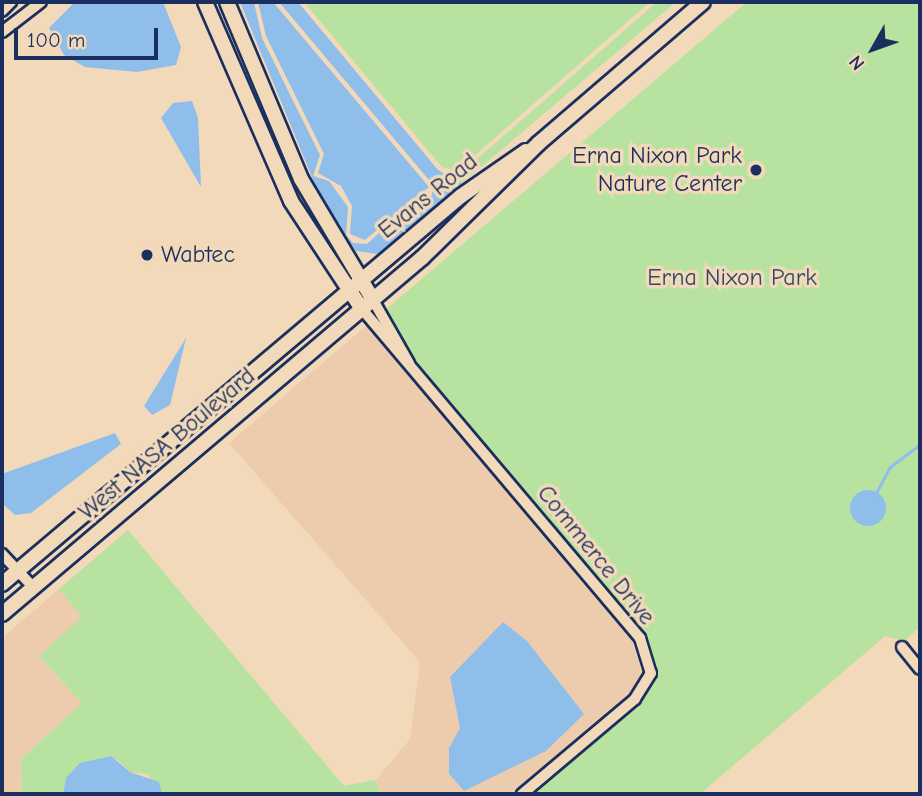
<!DOCTYPE html>
<html>
<head>
<meta charset="utf-8">
<style>
	body { margin:0 }
	#map { position:relative; width:922px; height:796px; overflow:hidden; background:#f1d9b9; font-family:"Comic Neue",sans-serif }
	div>[style] { position:absolute }
	.built>* { inset:0; background:#ecccad }
	.green>* { inset:0; background:#b7e29f }
	.water>* { inset:0; background:#90beea }
	.round { border-radius:50% }
	.stream>* { height:2.5px; margin:-1.25px; padding:0 1.25px; transform-origin:1.25px; border-radius:1.25px; background:#90beea }
	.roads { filter:drop-shadow(2px 0 #1b2f5e) drop-shadow(-2px 0 #1b2f5e) drop-shadow(0 2px #1b2f5e) drop-shadow(0 -2px #1b2f5e) }
	.street>* { height:10px; margin:-5px; padding:0 5px; transform-origin:5px; border-radius:5px; background:#f1d9b9 }
	.secondary>* { height:14px; margin:-7px; padding:0 7px; transform-origin:7px; border-radius:7px; background:#f1d9b9 }
	.dots>* { width:19px; height:19px; translate:-50% -50%; box-sizing:border-box; border:4px solid #f1d9b9; border-radius:50% }
	span { translate:-50% -50%; white-space:nowrap; text-align:center; line-height:1.15; -webkit-text-stroke:7px #f1d9b9; paint-order:stroke }
	.poi-label { font-size:24px; color:#1b2f5e }
	.right { translate:-100% -50%; text-align:right }
	.left { translate:0 -50%; text-align:left }
	.street-label { font-size:24px; color:#1b2f5e }
	.park-label { font-size:24px; color:#324a68 }
	.frame { position:absolute; inset:0; border:4px solid #1b2f5e; pointer-events:none }
	.north { position:absolute; left:838px; top:14px; width:70px; height:70px; -webkit-text-stroke:5px #f1d9b9; paint-order:stroke; rotate:230deg; font-size:19px; font-weight:700; line-height:28px; text-align:center; color:#1b2f5e }
	.north::after { content:''; display:block; margin:auto; width:24px; height:32px; background:#1b2f5e; clip-path:polygon(50% 0,100% 100%,50% 72%,0 100%) }
	.scale { position:absolute; left:14px; top:28px; width:144px; height:32px; box-sizing:border-box; border:4px solid #1b2f5e; border-top:0; padding-left:9px; font-size:21px; line-height:24px; white-space:nowrap; color:#1b2f5e; -webkit-text-stroke:5px #f1d9b9; paint-order:stroke }
</style>
</head>
<body>
<div id="map">
	<div class="built">
		<div style="clip-path:polygon(evenodd,366px 326px,634px 640px,646px 673px,623px 702px,515px 794px,381px 794px,376px 780px,410px 739px,420px 662px,229px 443px,366px 326px,461px 728px,464px 791px,449px 774px,449px 748px,461px 728px)"></div>
		<div style="clip-path:polygon(59px 589px,82px 617px,39px 656px,82px 703px,21px 759px,22px 794px,2px 794px,2px 638px)"></div>
	</div>
	<div class="green">
		<div style="clip-path:polygon(304px 2px,650px 2px,457px 171px,442px 167px)"></div>
		<div style="clip-path:polygon(657px 2px,676px 2px,462px 183px,450px 174px,459px 175px)"></div>
		<div style="clip-path:polygon(747px 2px,920px 2px,920px 627px,904px 641px,885px 636px,700px 794px,530px 794px,638px 703px,656px 671px,644px 634px,417px 365px,384px 311px)"></div>
		<div style="clip-path:polygon(128px 530px,344px 786px,375px 780px,381px 794px,162px 794px,147px 774px,130px 772px,117px 759px,66px 778px,63px 794px,22px 794px,21px 759px,82px 703px,39px 656px,82px 617px,59px 589px)"></div>
	</div>
	<div class="water">
		<div style="clip-path:polygon(75px 2px,163px 2px,181px 47px,176px 65px,137px 72px,85px 67px,64px 55px,49px 28px)"></div>
		<div style="clip-path:polygon(240px 2px,254px 2px,262px 38px,320px 155px,313px 176px,329px 181px,348px 207px,346px 235px,353px 243px,367px 244px,418px 197px,431px 197px,434px 186px,279px 2px,298px 2px,438px 170px,462px 183px,378px 254px,356px 251px,337px 227px,316px 187px)"></div>
		<div style="clip-path:polygon(258px 2px,273px 2px,429px 187px,365px 240px,350px 234px,352px 206px,341px 186px,318px 173px,324px 154px,266px 36px)"></div>
		<div style="clip-path:polygon(192px 101px,198px 118px,201px 187px,161px 118px,173px 103px)"></div>
		<div style="clip-path:polygon(186px 338px,170px 405px,152px 415px,144px 406px)"></div>
		<div style="clip-path:polygon(115px 433px,121px 444px,31px 513px,15px 515px,2px 503px,2px 474px)"></div>
		<div class="round" style="left:850px;top:490px;width:36px;height:36px"></div>
		<div style="clip-path:polygon(503px 622px,527px 641px,584px 714px,546px 751px,464px 791px,449px 774px,449px 748px,460px 728px,450px 677px)"></div>
		<div style="clip-path:polygon(111px 756px,130px 772px,159px 782px,162px 794px,63px 794px,66px 778px,80px 763px)"></div>
	</div>
	<div class="stream">
		<div style="left:875px;top:495px;width:32px;rotate:-62deg"></div>
		<div style="left:890px;top:467px;width:38px;rotate:-37deg"></div>
	</div>
	<div class="roads">
		<div class="street">
			<div style="left:2px;top:11px;width:13px;rotate:-45deg"></div>
			<div style="left:2px;top:32px;width:49px;rotate:-37.6deg"></div>
			<div style="left:373px;top:300px;width:73px;rotate:60.3deg"></div>
			<div style="left:362px;top:309px;width:431px;rotate:49.8deg"></div>
			<div style="left:640px;top:638px;width:37px;rotate:73deg"></div>
			<div style="left:651px;top:673px;width:31px;rotate:122deg"></div>
			<div style="left:635px;top:699px;width:148px;rotate:139.9deg"></div>
			<div style="left:2px;top:554px;width:45px;rotate:46.8deg"></div>
			<div style="left:902px;top:647px;width:28px;rotate:51deg"></div>
		</div>
		<div class="secondary">
			<div style="left:205px;top:2px;width:217px;rotate:66.6deg"></div>
			<div style="left:291px;top:201px;width:129px;rotate:56.7deg"></div>
			<div style="left:227px;top:2px;width:192px;rotate:67.3deg"></div>
			<div style="left:301px;top:179px;width:141px;rotate:59.2deg"></div>
			<div style="left:2px;top:584px;width:601px;rotate:-40.21deg"></div>
			<div style="left:461px;top:196px;width:79px;rotate:-34.7deg"></div>
			<div style="left:2px;top:614px;width:551px;rotate:-40.29deg"></div>
			<div style="left:422px;top:258px;width:164px;rotate:-44.5deg"></div>
			<div style="left:539px;top:143px;width:216px;rotate:-40.7deg"></div>
		</div>
	</div>
	<div class="dots">
		<div style="left:756px;top:170px;background:#1b2f5e"></div>
		<div style="left:147px;top:255px;background:#1b2f5e"></div>
	</div>
	<div class="poi-label">
		<span class="right" style="left:742px;top:170px">Erna Nixon Park<br>Nature Center</span>
		<span class="left" style="left:161px;top:255px">Wabtec</span>
	</div>
	<div class="street-label">
		<span style="left:428px;top:196px;rotate:-39deg">Evans Road</span>
		<span style="left:167px;top:444px;rotate:-40deg">West NASA Boulevard</span>
		<span style="left:596px;top:555px;rotate:51deg">Commerce Drive</span>
	</div>
	<div class="park-label">
		<span style="left:732px;top:278px">Erna Nixon Park</span>
	</div>
	<div class="frame"></div>
	<div class="north">N</div>
	<div class="scale">100 m</div>
</div>
</body>
</html>
